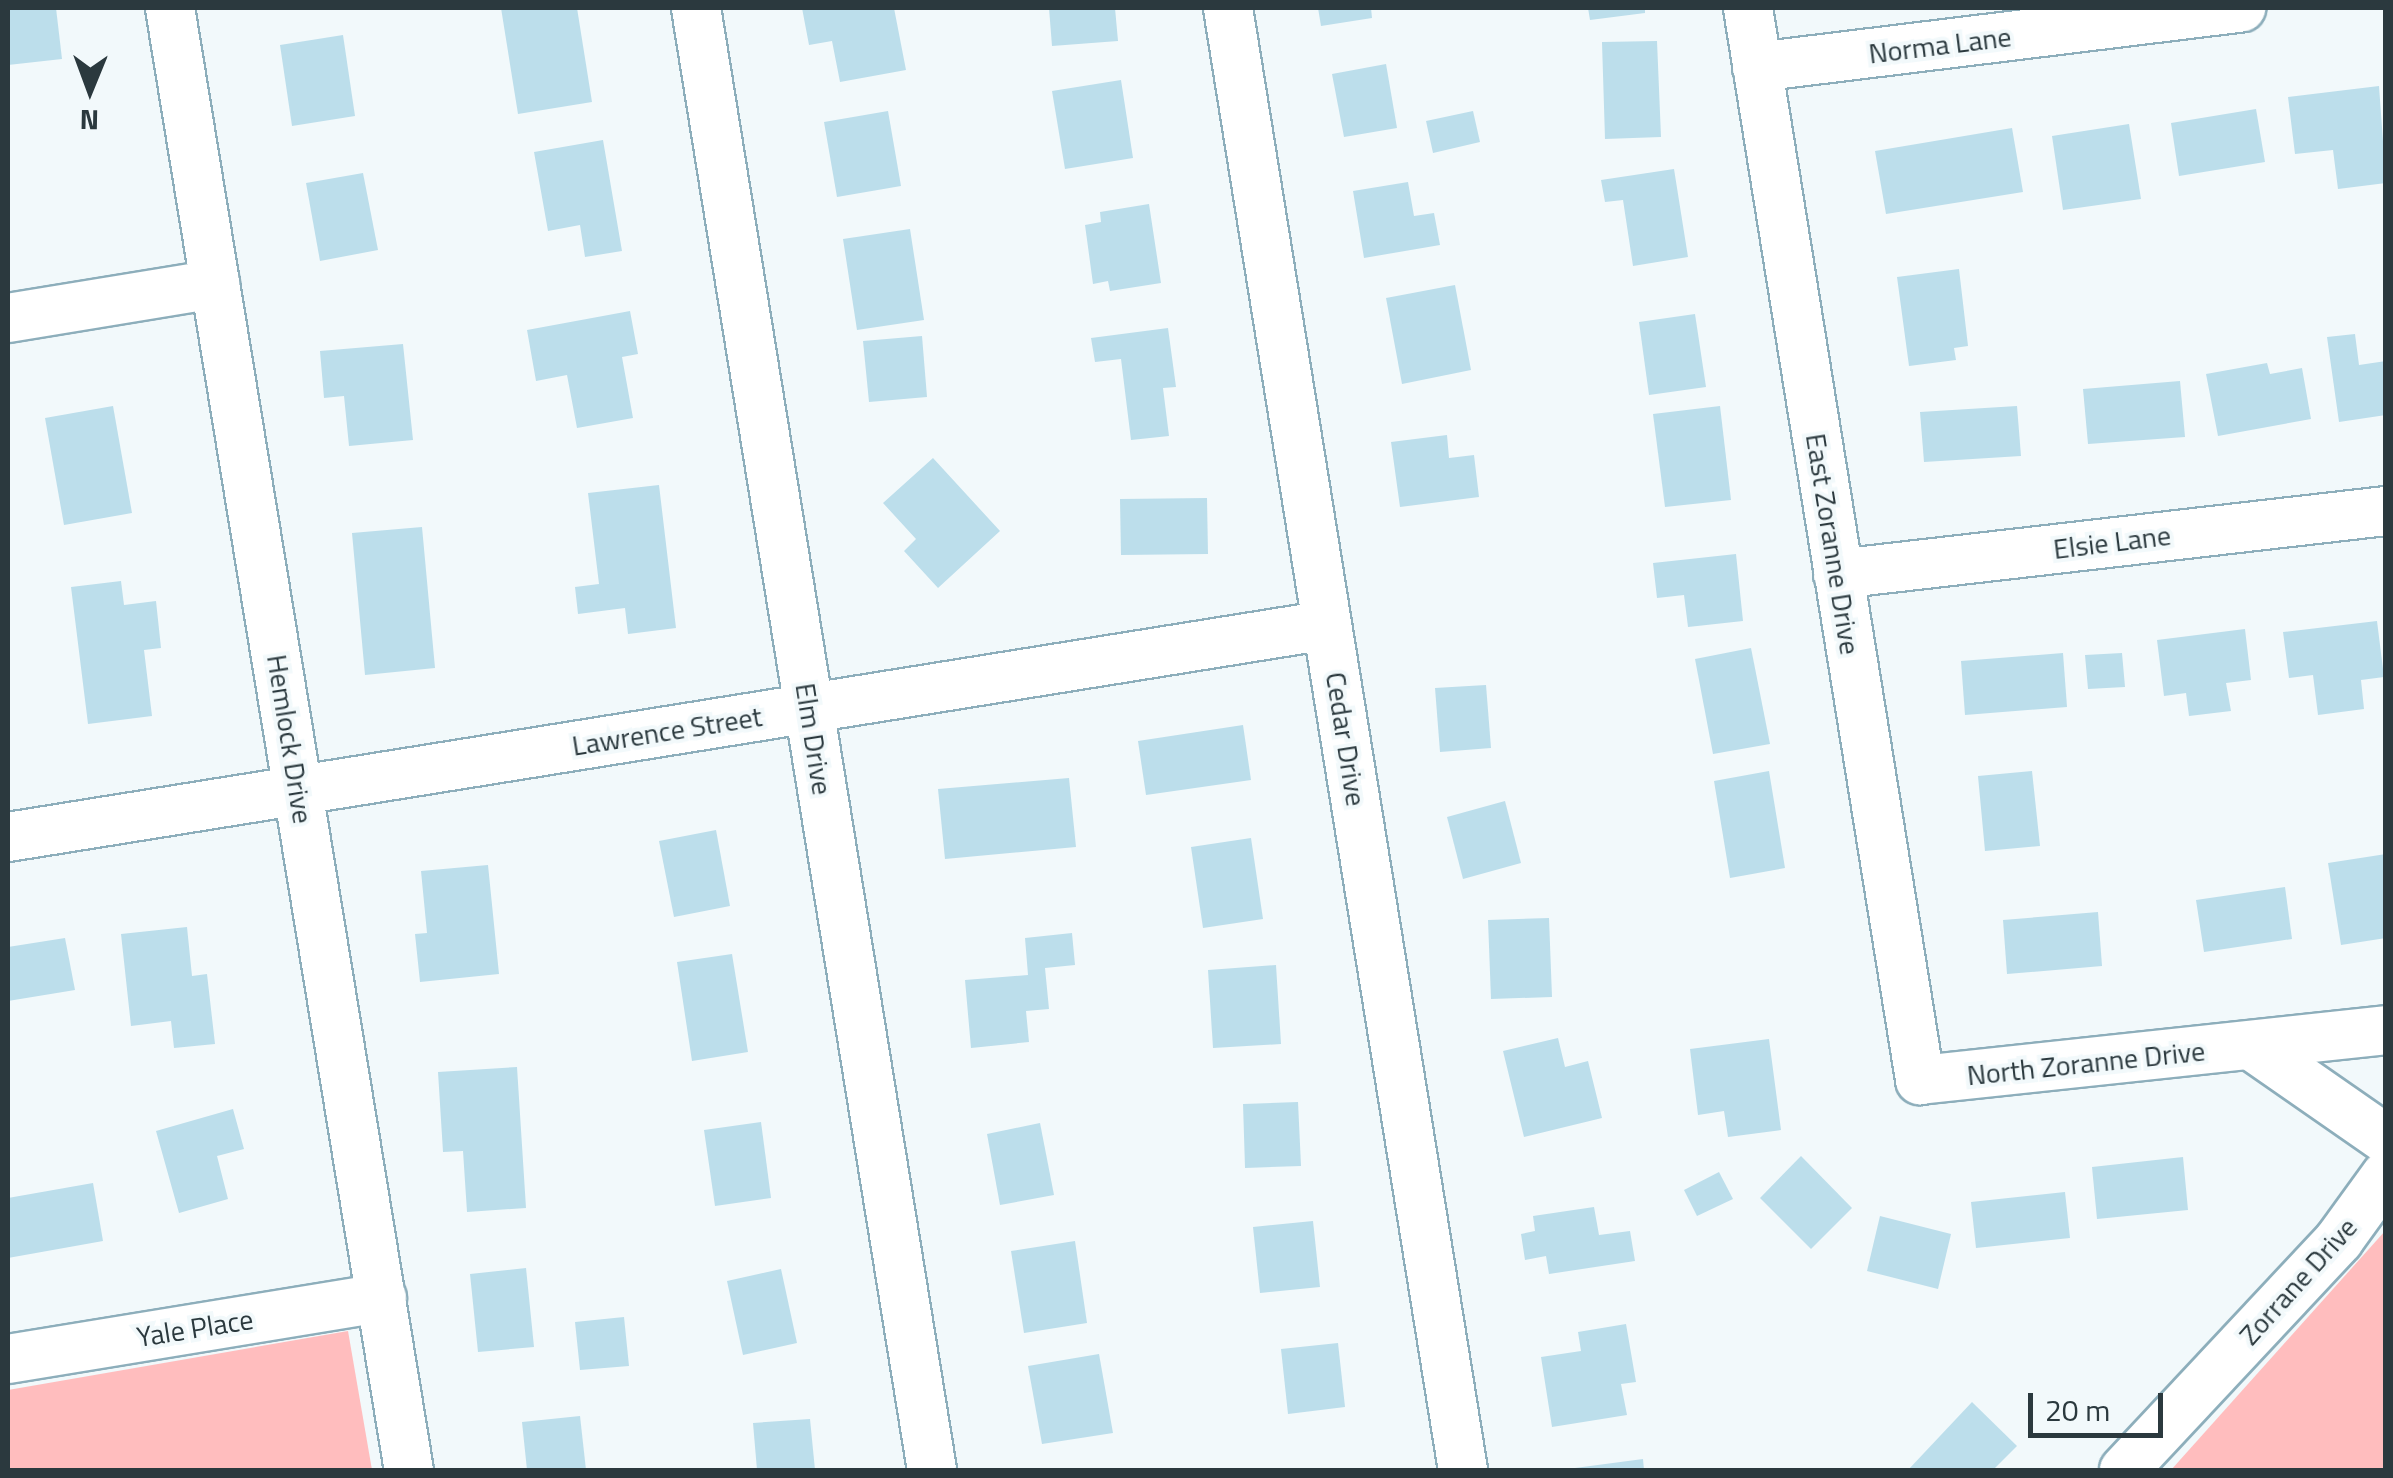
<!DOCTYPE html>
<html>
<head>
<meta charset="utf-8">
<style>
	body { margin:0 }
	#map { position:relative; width:2393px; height:1478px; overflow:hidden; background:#f2f9fb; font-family:"Titillium Web",sans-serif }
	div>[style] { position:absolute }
	.green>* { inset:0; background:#ffbdbe }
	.building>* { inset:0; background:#bcdeeb }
	.roads { filter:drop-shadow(2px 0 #8daebb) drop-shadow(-2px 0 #8daebb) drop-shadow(0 2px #8daebb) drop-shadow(0 -2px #8daebb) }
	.minor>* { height:48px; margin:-24px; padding:0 24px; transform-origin:24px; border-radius:24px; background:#fff }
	span { translate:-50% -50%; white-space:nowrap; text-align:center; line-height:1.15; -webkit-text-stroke:8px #f2f9fb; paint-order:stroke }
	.street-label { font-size:28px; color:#2b393e }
	.frame { position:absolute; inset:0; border:10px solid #2b393e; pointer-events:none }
	.north { position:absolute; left:40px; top:40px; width:100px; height:100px; -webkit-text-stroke:8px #f2f9fb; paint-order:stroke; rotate:181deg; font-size:28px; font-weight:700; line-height:40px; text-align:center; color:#2b393e }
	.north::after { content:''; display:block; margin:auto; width:35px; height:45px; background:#2b393e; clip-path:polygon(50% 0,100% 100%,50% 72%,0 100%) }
	.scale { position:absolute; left:2028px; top:1393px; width:135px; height:45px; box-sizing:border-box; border:5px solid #2b393e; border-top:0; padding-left:12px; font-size:30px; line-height:35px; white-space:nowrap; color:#2b393e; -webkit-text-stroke:8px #f2f9fb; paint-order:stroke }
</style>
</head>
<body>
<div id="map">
	<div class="green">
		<div style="clip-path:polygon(2385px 1231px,2385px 1470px,2171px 1470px)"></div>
		<div style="clip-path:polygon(348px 1331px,372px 1470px,8px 1470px,8px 1390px)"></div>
	</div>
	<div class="building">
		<div style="clip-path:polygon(8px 8px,56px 8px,62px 59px,8px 65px)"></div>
		<div style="clip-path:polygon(501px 8px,577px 8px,592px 102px,518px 114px)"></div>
		<div style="clip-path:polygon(802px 8px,894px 8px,906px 70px,840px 82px,832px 41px,809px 45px)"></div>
		<div style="clip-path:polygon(1049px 8px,1115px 8px,1118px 41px,1052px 46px)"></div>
		<div style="clip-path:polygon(1318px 8px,1371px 8px,1372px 18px,1321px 26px)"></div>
		<div style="clip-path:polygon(1588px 8px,1645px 8px,1645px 13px,1590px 20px)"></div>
		<div style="clip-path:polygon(343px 35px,355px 116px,292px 126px,280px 45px)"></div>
		<div style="clip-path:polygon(1657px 41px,1661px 137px,1605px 139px,1602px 42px)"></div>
		<div style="clip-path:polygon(1386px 64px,1397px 128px,1344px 137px,1332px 74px)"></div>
		<div style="clip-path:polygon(1121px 80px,1133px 158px,1065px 169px,1052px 91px)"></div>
		<div style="clip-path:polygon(2379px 86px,2386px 183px,2338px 189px,2333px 150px,2295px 154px,2288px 97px)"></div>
		<div style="clip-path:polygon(2256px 109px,2265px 162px,2179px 176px,2171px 123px)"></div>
		<div style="clip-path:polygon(888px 111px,901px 186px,837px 197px,824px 122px)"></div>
		<div style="clip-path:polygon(1473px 111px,1480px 142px,1433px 153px,1426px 121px)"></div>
		<div style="clip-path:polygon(2129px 124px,2141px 199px,2063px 210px,2052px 136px)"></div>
		<div style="clip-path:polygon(2012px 128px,2023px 192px,1886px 214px,1875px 151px)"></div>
		<div style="clip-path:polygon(603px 140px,622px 251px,585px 257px,580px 225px,548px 231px,534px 152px)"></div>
		<div style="clip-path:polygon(1674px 169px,1688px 257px,1633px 266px,1623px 200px,1605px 202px,1601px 180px)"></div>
		<div style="clip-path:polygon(363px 173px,378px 250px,320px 261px,306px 183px)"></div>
		<div style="clip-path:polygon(1408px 182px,1414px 216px,1434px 213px,1440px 245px,1364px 258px,1353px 191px)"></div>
		<div style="clip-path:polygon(1149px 204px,1161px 283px,1110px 291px,1108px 281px,1093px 284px,1085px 225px,1101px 222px,1100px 212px)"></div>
		<div style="clip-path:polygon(910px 229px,924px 320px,857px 330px,843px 239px)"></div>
		<div style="clip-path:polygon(1959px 269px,1968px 346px,1954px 348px,1956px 360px,1909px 366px,1897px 277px)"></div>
		<div style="clip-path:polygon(1455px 285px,1471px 370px,1402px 384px,1386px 298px)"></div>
		<div style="clip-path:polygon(630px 311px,638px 354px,622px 357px,633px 418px,577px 428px,567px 375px,536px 381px,527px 330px)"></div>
		<div style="clip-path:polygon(1695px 314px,1706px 387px,1649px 395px,1639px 322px)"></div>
		<div style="clip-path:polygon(1168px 328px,1176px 387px,1163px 388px,1169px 436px,1131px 440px,1121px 359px,1095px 362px,1091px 338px)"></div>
		<div style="clip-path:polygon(2355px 334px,2359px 365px,2386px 361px,2386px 415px,2339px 422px,2327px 337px)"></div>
		<div style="clip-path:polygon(922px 336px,927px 397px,869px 402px,863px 341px)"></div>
		<div style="clip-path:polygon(403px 344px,413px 440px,349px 446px,344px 396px,324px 398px,320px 351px)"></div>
		<div style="clip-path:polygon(2267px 363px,2270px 374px,2302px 368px,2311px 419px,2218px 436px,2206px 374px)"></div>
		<div style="clip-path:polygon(2180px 381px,2185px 437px,2088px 444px,2083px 389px)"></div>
		<div style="clip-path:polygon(113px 406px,132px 513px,64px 525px,45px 418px)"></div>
		<div style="clip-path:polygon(1720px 406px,1731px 500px,1665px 507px,1653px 414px)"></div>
		<div style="clip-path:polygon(2017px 406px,2021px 456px,1924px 462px,1920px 412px)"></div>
		<div style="clip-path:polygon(1447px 435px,1449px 458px,1474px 455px,1479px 497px,1400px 507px,1391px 442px)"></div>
		<div style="clip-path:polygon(933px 458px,1000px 531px,938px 588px,904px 551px,916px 539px,883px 503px)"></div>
		<div style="clip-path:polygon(659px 485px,676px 628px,628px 634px,625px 608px,578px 614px,575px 587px,599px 584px,588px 493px)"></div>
		<div style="clip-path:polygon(1207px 498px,1208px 554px,1121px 555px,1120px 499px)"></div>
		<div style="clip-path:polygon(422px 527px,435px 668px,365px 675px,352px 533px)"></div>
		<div style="clip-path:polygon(1736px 554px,1743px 621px,1688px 627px,1684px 595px,1657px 598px,1653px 563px)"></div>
		<div style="clip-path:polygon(121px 581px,124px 605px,156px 601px,161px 648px,144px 650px,152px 716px,88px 724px,71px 587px)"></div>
		<div style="clip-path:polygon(2377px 621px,2384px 677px,2361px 680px,2364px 709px,2318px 715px,2313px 675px,2289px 678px,2283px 632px)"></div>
		<div style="clip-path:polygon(2245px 629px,2251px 680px,2226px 683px,2231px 711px,2189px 716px,2186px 693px,2164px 696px,2157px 640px)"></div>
		<div style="clip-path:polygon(1751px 648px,1770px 744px,1713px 754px,1695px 659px)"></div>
		<div style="clip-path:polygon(2063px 653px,2067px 707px,1965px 715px,1961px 661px)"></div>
		<div style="clip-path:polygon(2122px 653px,2125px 687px,2088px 689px,2085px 655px)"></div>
		<div style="clip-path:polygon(1486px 685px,1491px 748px,1440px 752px,1435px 688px)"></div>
		<div style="clip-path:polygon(1243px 725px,1251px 780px,1146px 795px,1138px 741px)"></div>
		<div style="clip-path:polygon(1769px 771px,1785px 868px,1730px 878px,1714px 781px)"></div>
		<div style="clip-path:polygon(2032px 771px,2040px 846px,1985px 851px,1978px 776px)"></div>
		<div style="clip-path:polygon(1069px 778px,1076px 847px,945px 859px,938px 789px)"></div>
		<div style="clip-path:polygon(1505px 801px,1521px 863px,1463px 879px,1447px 817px)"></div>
		<div style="clip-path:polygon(716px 830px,730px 906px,674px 917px,659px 841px)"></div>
		<div style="clip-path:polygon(1251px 838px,1263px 919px,1203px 928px,1191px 847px)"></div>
		<div style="clip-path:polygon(2386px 854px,2386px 938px,2341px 945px,2328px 863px)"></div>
		<div style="clip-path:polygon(488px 865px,499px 974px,420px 982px,415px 934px,427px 933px,421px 871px)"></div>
		<div style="clip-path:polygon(2285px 887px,2292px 939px,2204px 952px,2196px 900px)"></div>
		<div style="clip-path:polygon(2098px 912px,2102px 966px,2007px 974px,2003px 920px)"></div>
		<div style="clip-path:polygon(1549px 918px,1552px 997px,1491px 999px,1488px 920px)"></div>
		<div style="clip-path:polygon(187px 927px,192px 976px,207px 974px,215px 1044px,174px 1048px,171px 1021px,131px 1026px,121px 934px)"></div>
		<div style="clip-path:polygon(1072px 933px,1075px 965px,1045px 968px,1049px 1009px,1026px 1011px,1029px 1042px,971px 1048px,965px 980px,1028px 975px,1025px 938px)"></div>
		<div style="clip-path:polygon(65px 938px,75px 990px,8px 1001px,8px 947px)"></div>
		<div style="clip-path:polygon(732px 954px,748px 1052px,692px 1061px,677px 962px)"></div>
		<div style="clip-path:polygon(1276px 965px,1281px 1044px,1213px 1048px,1208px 970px)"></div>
		<div style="clip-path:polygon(1558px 1038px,1565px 1067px,1588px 1061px,1602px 1118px,1524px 1137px,1503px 1051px)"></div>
		<div style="clip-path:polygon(1769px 1039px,1781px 1130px,1728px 1137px,1724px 1111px,1698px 1115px,1690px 1049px)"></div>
		<div style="clip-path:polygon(517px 1067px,526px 1208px,467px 1212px,463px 1151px,443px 1152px,438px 1072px)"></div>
		<div style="clip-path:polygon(1298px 1102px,1301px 1166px,1245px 1168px,1243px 1104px)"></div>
		<div style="clip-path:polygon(233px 1109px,244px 1149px,217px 1156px,228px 1199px,179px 1213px,156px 1131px)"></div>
		<div style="clip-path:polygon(761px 1122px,771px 1198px,715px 1206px,704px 1130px)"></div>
		<div style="clip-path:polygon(1040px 1123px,1054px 1195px,1000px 1205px,987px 1134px)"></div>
		<div style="clip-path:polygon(1801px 1156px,1852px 1208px,1811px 1249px,1760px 1198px)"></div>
		<div style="clip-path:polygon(2183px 1157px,2188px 1210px,2097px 1219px,2092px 1167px)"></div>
		<div style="clip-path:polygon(1719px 1172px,1733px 1199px,1697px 1216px,1684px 1190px)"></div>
		<div style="clip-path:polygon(93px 1183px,103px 1241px,8px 1258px,8px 1198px)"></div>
		<div style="clip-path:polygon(2065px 1192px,2070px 1238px,1976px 1248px,1971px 1202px)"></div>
		<div style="clip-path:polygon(1594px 1207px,1599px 1235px,1630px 1231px,1635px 1261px,1549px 1274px,1546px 1256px,1525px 1260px,1521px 1234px,1535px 1231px,1533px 1216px)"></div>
		<div style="clip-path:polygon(1880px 1216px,1951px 1234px,1938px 1289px,1867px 1271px)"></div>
		<div style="clip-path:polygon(1313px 1221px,1320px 1287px,1260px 1293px,1253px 1227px)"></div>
		<div style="clip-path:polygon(1075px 1241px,1087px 1323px,1024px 1333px,1011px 1251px)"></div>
		<div style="clip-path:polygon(526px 1268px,534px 1347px,478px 1352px,470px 1274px)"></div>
		<div style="clip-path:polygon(781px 1269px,797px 1343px,743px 1355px,727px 1281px)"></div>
		<div style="clip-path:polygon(624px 1317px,629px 1366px,580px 1370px,575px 1322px)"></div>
		<div style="clip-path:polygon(1626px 1324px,1636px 1382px,1621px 1384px,1627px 1415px,1552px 1427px,1541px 1357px,1581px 1351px,1578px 1332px)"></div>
		<div style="clip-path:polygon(1338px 1343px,1345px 1407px,1288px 1414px,1281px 1349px)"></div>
		<div style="clip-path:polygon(1099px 1354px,1113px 1433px,1042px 1444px,1028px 1366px)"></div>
		<div style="clip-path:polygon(1972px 1402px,2017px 1446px,1993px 1470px,1908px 1470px)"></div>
		<div style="clip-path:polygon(580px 1416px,586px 1470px,527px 1470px,522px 1422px)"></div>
		<div style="clip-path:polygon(810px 1419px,815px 1470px,757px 1470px,753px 1423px)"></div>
		<div style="clip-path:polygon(1643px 1459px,1644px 1470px,1575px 1470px,1575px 1468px)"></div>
	</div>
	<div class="roads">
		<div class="minor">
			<div style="left:170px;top:8px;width:1481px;rotate:80.72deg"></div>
			<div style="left:696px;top:8px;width:1481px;rotate:80.83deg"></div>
			<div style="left:1228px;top:8px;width:1481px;rotate:80.87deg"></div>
			<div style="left:1748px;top:8px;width:1086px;rotate:80.88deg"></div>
			<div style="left:1920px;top:1080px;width:469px;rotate:-6.1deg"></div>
			<div style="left:1757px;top:67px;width:488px;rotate:-7deg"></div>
			<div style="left:8px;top:318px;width:210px;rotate:-9.3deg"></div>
			<div style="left:1838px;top:574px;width:552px;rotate:-6.56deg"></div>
			<div style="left:8px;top:837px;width:1336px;rotate:-9.13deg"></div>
			<div style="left:2252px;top:1046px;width:163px;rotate:34.8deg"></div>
			<div style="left:8px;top:1359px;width:379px;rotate:-9.3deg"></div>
			<div style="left:2124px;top:1470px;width:315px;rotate:-46.9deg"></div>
			<div style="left:2339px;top:1240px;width:80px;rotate:-54.1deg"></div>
		</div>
	</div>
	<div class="street-label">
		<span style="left:1940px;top:45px;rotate:-7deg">Norma Lane</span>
		<span style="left:2112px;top:542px;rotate:-7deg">Elsie Lane</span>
		<span style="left:1833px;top:544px;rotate:81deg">East Zoranne Drive</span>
		<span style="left:667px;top:731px;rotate:-9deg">Lawrence Street</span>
		<span style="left:290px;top:739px;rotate:81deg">Hemlock Drive</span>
		<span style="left:814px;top:739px;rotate:81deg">Elm Drive</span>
		<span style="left:1346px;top:739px;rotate:81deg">Cedar Drive</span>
		<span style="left:2086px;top:1063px;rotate:-6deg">North Zoranne Drive</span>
		<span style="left:2298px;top:1281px;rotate:-48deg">Zorrane Drive</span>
		<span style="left:195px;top:1328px;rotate:-9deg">Yale Place</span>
	</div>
	<div class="frame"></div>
	<div class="north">N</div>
	<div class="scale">20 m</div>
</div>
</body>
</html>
